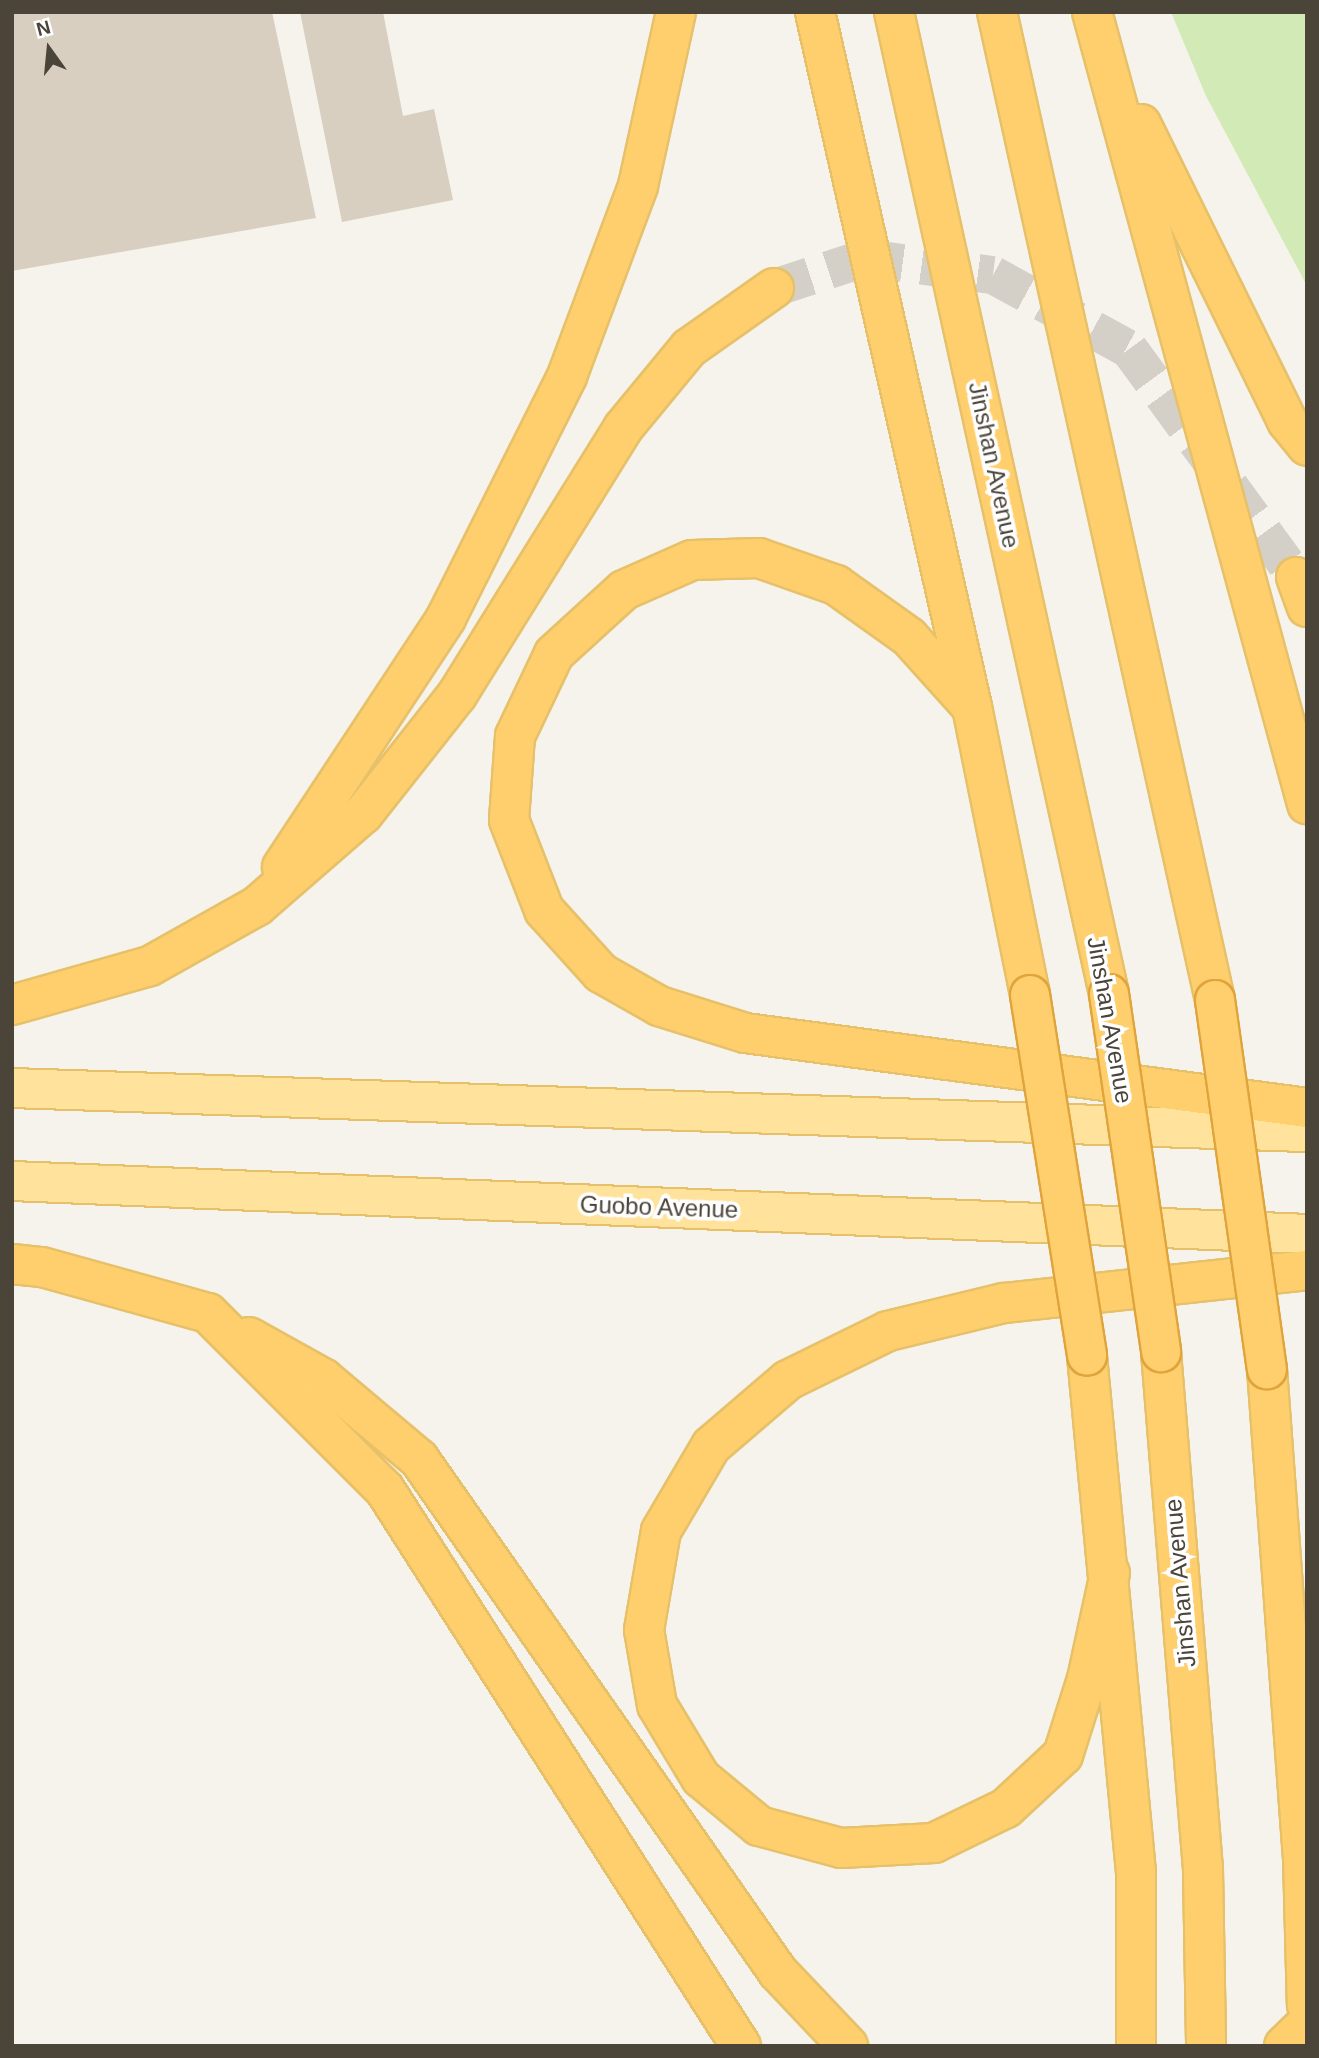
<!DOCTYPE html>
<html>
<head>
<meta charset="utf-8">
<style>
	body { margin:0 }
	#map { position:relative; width:1319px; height:2058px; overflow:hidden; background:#f6f3ec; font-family:Helvetica,sans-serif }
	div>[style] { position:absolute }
	.green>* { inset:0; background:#d2eab5 }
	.building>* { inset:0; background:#d8cfc1 }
	.highway-tunnel>* { height:38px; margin-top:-19px; transform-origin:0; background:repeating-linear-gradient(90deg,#d4d0c8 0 38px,transparent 0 57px) }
	.roads { filter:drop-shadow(2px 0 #e6c16a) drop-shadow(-2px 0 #e6c16a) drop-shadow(0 2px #e6c16a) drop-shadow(0 -2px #e6c16a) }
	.major>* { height:38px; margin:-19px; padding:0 19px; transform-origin:19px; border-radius:19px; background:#ffe39c }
	.highway>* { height:38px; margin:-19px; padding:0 19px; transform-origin:19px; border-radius:19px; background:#ffcf6e }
	.bridges { filter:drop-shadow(2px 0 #e0a43c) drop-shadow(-2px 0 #e0a43c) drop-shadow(0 2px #e0a43c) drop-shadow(0 -2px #e0a43c) }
	.highway-bridge>* { height:38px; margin:-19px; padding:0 19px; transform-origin:19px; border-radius:19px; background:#ffcf6e }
	span { translate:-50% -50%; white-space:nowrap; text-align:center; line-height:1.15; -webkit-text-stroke:7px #fff; paint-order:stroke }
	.street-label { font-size:24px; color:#4b4439 }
	.frame { position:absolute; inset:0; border:14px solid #4b4439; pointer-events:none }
	.north { position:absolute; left:14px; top:14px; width:70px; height:70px; -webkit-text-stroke:5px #fff; paint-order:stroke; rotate:345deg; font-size:19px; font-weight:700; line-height:28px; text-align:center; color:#4b4439 }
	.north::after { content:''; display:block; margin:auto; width:24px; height:32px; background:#4b4439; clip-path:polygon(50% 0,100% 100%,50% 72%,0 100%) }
</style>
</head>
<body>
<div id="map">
	<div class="green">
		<div style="clip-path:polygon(1171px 12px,1307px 12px,1307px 286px,1206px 96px)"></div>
	</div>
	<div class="building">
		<div style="clip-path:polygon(12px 12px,272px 12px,316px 218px,12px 271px)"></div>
		<div style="clip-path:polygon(300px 12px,383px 12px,403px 116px,434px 109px,453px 200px,342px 222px)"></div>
	</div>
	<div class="highway-tunnel">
		<div style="left:774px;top:288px;width:96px;rotate:-18.2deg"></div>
		<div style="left:865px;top:258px;width:129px;rotate:7.6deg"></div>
		<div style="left:993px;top:275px;width:155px;rotate:28.6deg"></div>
		<div style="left:1129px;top:349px;width:283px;rotate:53.8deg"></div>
	</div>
	<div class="roads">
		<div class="major">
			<div style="left:12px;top:1088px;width:1296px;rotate:1.95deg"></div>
			<div style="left:12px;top:1181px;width:1296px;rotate:2.34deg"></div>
		</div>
		<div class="highway">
			<div style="left:815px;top:12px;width:713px;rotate:77.27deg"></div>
			<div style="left:972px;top:707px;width:294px;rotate:78.6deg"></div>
			<div style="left:894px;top:12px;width:1005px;rotate:77.65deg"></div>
			<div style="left:997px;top:12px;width:1012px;rotate:77.56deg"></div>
			<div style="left:1092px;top:12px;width:821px;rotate:74.81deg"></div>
			<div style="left:1141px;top:124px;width:331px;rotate:63.8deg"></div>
			<div style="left:1287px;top:421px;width:32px;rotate:51deg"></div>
			<div style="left:1296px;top:577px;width:32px;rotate:70deg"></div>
			<div style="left:972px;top:707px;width:94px;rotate:-132deg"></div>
			<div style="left:909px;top:637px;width:90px;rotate:-144.5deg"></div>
			<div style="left:836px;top:585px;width:82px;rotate:-160.7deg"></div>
			<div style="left:759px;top:558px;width:67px;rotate:178.3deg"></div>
			<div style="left:692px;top:560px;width:74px;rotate:156.2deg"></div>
			<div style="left:624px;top:590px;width:95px;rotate:137.6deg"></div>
			<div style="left:554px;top:654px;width:91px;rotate:115.4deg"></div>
			<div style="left:515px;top:736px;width:84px;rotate:94.1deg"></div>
			<div style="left:509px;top:820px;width:97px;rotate:68.7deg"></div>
			<div style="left:544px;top:910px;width:85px;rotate:47.9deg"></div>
			<div style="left:601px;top:973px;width:67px;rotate:29.6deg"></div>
			<div style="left:659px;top:1006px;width:90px;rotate:17.4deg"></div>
			<div style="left:745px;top:1033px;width:567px;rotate:7.6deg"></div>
			<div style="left:282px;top:867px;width:298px;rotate:-56.6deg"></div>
			<div style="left:446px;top:618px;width:271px;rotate:-63.4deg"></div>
			<div style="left:567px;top:376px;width:203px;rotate:-69.5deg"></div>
			<div style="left:638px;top:186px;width:178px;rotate:-77.7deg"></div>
			<div style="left:12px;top:1005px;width:143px;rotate:-15.8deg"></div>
			<div style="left:150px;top:966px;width:123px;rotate:-29.3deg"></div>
			<div style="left:257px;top:906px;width:140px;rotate:-41deg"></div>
			<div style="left:363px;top:814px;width:152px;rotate:-51.7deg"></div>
			<div style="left:457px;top:695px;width:314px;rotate:-58.1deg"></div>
			<div style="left:623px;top:428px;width:104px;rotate:-50.5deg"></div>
			<div style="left:689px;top:348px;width:104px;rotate:-35.2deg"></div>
			<div style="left:12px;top:1264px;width:30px;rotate:6deg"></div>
			<div style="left:42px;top:1267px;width:172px;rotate:15.5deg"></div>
			<div style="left:208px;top:1313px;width:250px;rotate:45deg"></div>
			<div style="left:385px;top:1490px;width:660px;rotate:57.37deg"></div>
			<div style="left:249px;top:1337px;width:86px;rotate:29.2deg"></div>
			<div style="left:324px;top:1379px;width:124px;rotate:40.1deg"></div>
			<div style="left:419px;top:1459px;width:626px;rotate:55.02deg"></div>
			<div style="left:778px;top:1972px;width:102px;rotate:46.6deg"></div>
			<div style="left:1161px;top:1352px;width:520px;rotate:85.36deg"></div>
			<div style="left:1203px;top:1870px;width:176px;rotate:89deg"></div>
			<div style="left:1087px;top:1356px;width:518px;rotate:84.58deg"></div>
			<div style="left:1136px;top:1872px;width:174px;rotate:90deg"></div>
			<div style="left:1267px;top:1369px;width:489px;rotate:85.8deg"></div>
			<div style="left:1303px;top:1857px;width:148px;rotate:88.5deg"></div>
			<div style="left:1110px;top:1573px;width:108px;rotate:102.2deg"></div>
			<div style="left:1087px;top:1679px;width:80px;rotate:107.5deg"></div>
			<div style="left:1063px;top:1755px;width:78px;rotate:137.1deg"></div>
			<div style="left:1006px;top:1808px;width:80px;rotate:154.1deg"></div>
			<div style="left:934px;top:1843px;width:93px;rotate:176.9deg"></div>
			<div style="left:841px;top:1848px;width:85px;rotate:-165deg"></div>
			<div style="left:759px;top:1826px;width:75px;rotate:-140.4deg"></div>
			<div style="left:701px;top:1778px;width:85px;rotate:-121.1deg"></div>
			<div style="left:657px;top:1705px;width:76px;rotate:-99.8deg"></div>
			<div style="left:644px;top:1630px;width:100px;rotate:-80.3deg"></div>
			<div style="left:661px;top:1531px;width:99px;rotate:-59.5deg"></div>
			<div style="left:711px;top:1446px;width:101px;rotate:-40.6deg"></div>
			<div style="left:788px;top:1380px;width:111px;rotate:-26.1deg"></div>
			<div style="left:888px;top:1331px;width:119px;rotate:-13.6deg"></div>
			<div style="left:1004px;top:1303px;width:305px;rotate:-6.2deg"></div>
			<div style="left:1284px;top:2046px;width:32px;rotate:-44deg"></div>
		</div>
	</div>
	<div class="bridges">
		<div class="highway-bridge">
			<div style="left:1109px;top:994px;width:362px;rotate:81.7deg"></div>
			<div style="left:1030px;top:995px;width:365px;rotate:81deg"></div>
			<div style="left:1215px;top:1000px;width:373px;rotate:82deg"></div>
		</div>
	</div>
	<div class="street-label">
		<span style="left:994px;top:465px;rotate:78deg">Jinshan Avenue</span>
		<span style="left:1110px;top:1020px;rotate:80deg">Jinshan Avenue</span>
		<span style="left:659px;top:1207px;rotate:2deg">Guobo Avenue</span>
		<span style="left:1180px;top:1583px;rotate:-95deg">Jinshan Avenue</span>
	</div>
	<div class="frame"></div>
	<div class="north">N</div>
</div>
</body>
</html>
